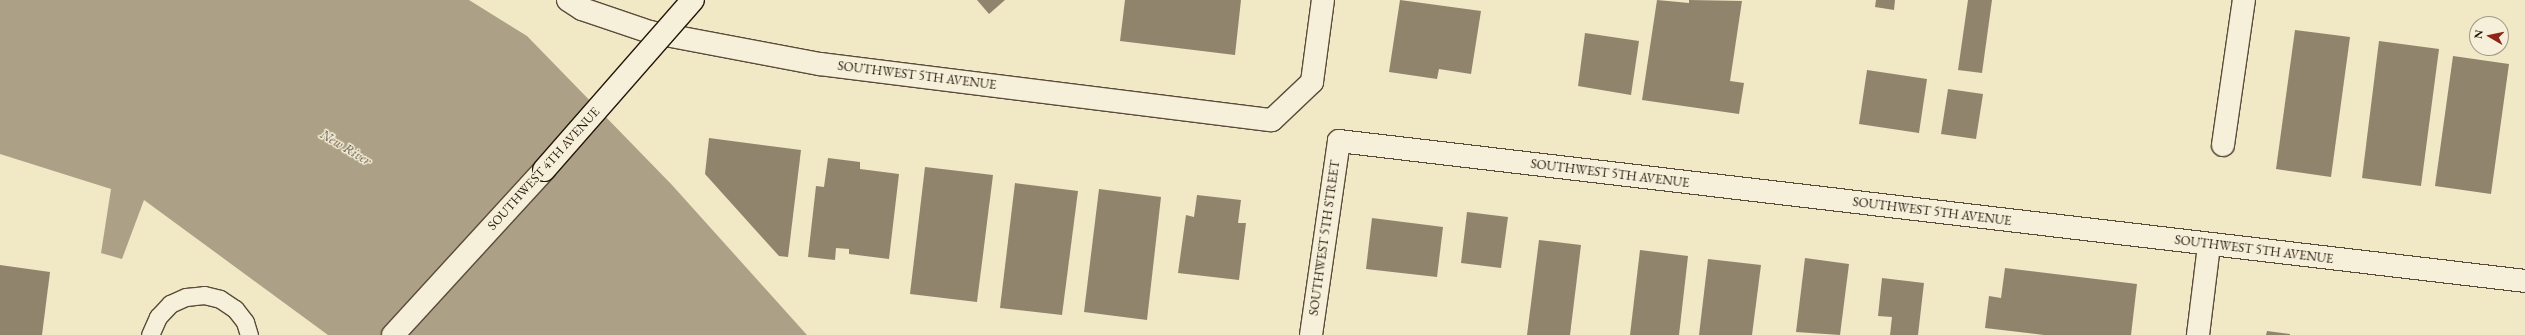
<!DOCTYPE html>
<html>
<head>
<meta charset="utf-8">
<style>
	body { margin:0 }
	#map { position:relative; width:2525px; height:335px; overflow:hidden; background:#f1e8c6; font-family:"EB Garamond",serif }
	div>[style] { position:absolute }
	.water>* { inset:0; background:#aca186 }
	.building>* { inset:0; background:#90846c }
	.roads { filter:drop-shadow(1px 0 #5a4b3a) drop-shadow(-1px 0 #5a4b3a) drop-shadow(0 1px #5a4b3a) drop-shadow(0 -1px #5a4b3a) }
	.service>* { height:17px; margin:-8.5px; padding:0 8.5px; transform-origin:8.5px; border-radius:8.5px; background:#f6f0da }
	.minor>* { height:22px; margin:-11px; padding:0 11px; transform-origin:11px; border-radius:11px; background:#f6f0da }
	.secondary>* { height:22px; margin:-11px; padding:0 11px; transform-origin:11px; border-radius:11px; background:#f6f0da }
	.bridges { filter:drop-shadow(1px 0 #27170b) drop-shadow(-1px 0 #27170b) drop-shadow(0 1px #27170b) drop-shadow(0 -1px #27170b) }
	.secondary-bridge>* { height:22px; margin:-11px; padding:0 11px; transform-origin:11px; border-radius:11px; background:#f6f0da }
	span { translate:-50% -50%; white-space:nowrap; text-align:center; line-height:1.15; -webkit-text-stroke:3px #f6f0da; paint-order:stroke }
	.street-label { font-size:13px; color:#27170b }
	.water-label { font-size:14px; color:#5c4e3c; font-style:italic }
	.north { position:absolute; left:2469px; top:16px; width:40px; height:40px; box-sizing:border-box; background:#f6f0da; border:1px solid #a39987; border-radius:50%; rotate:279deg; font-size:11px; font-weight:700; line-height:16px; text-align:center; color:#27170b }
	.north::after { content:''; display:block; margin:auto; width:14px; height:18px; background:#8f2418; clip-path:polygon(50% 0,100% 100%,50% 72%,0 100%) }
</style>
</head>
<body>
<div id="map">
	<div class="water">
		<div style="clip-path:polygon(0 0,469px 0,527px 36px,672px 185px,807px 335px,328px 335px,144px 200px,122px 259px,101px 253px,111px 189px,0 154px)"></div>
	</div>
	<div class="building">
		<div style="clip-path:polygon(977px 0,1005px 0,989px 14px)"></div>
		<div style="clip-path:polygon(1125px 0,1241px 0,1235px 55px,1120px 41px)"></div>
		<div style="clip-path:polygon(1400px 0,1481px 11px,1471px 74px,1439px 69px,1437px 79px,1389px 72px)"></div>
		<div style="clip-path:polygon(1657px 0,1689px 3px,1689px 0,1742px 1px,1730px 81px,1744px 83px,1739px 114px,1642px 100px)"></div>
		<div style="clip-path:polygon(1876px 0,1895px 0,1894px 10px,1875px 7px)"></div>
		<div style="clip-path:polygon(1968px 0,1992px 0,1982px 73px,1958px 70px)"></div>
		<div style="clip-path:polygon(2295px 30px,2350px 37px,2331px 177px,2276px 169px)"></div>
		<div style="clip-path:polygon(1585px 33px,1639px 41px,1631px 95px,1578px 86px)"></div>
		<div style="clip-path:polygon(2379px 41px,2439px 49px,2421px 186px,2362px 178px)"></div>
		<div style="clip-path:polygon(2453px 56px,2509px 64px,2491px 194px,2435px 186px)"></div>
		<div style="clip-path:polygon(1867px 70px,1927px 79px,1919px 133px,1859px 124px)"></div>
		<div style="clip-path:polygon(1948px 89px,1983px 94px,1976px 139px,1941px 134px)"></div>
		<div style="clip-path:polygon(709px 138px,801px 150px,788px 257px,779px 256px,705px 174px)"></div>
		<div style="clip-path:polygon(828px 158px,860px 162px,860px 169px,899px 174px,889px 259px,849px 254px,849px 249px,836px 248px,835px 260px,808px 257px,816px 186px,824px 187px)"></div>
		<div style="clip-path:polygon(925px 167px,993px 175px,977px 302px,910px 294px)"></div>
		<div style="clip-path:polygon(1015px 183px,1078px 191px,1062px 315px,1000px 308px)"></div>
		<div style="clip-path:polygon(1099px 189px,1161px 197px,1147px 320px,1084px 312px)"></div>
		<div style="clip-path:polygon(1197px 195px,1241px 200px,1238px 223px,1246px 223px,1239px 280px,1178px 273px,1186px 215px,1194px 217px)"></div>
		<div style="clip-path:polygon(1467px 212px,1508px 217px,1501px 268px,1461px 263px)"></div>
		<div style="clip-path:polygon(1372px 218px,1443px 227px,1437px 277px,1366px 269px)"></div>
		<div style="clip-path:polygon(1539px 240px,1581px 245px,1570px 335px,1527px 335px)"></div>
		<div style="clip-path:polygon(1640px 250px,1688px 256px,1679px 335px,1630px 335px)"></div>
		<div style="clip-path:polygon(1805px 258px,1849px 264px,1840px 335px,1796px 332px)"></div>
		<div style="clip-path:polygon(1708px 259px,1761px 265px,1752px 335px,1699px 335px)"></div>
		<div style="clip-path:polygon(0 265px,50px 272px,42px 335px,0 335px)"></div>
		<div style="clip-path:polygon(2005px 268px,2137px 284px,2131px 335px,2044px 335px,1985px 328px,1989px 296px,2001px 298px)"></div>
		<div style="clip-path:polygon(1882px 278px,1924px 283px,1918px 335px,1890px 335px,1892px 317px,1878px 316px)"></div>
		<div style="clip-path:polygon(2267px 331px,2290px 334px,2290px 335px,2266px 335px)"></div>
	</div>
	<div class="roads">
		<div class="service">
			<div style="left:150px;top:335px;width:20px;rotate:-66deg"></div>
			<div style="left:158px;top:317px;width:18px;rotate:-47deg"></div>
			<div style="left:170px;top:304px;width:17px;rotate:-24deg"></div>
			<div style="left:186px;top:297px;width:18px;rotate:-6deg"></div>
			<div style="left:204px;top:295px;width:16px;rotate:14deg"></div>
			<div style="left:220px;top:299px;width:18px;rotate:34deg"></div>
			<div style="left:235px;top:309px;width:16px;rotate:52deg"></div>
			<div style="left:245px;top:322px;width:14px;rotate:73deg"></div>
		</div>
		<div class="minor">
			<div style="left:568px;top:0;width:17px;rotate:33deg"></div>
			<div style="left:582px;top:9px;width:72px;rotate:18.7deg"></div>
			<div style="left:650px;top:32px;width:173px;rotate:10.7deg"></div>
			<div style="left:820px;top:64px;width:455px;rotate:7.1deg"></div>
			<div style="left:1272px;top:120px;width:55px;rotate:-43.5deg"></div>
			<div style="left:1312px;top:82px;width:83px;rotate:-82.4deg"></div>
			<div style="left:2223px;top:145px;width:147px;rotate:-81.8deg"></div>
			<div style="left:1311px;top:335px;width:196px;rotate:-81.8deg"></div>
			<div style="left:1339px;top:141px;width:1194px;rotate:6.73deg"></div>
			<div style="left:2198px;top:335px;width:91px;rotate:-83deg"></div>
		</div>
		<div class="secondary">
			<div style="left:393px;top:335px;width:224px;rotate:-47.5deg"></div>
		</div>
	</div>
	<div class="bridges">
		<div class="secondary-bridge">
			<div style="left:544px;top:170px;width:226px;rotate:-48.8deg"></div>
		</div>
	</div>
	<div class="street-label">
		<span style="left:917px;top:76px;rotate:7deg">SOUTHWEST 5TH AVENUE</span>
		<span style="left:544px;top:169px;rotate:-48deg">SOUTHWEST 4TH AVENUE</span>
		<span style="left:1610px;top:174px;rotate:7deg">SOUTHWEST 5TH AVENUE</span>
		<span style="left:1932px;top:212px;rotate:7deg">SOUTHWEST 5TH AVENUE</span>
		<span style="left:1325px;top:238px;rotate:-82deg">SOUTHWEST 5TH STREET</span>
		<span style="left:2254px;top:250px;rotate:7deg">SOUTHWEST 5TH AVENUE</span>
	</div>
	<div class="water-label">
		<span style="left:346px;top:147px;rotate:31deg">New River</span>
	</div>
	<div class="north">N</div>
</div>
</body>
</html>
